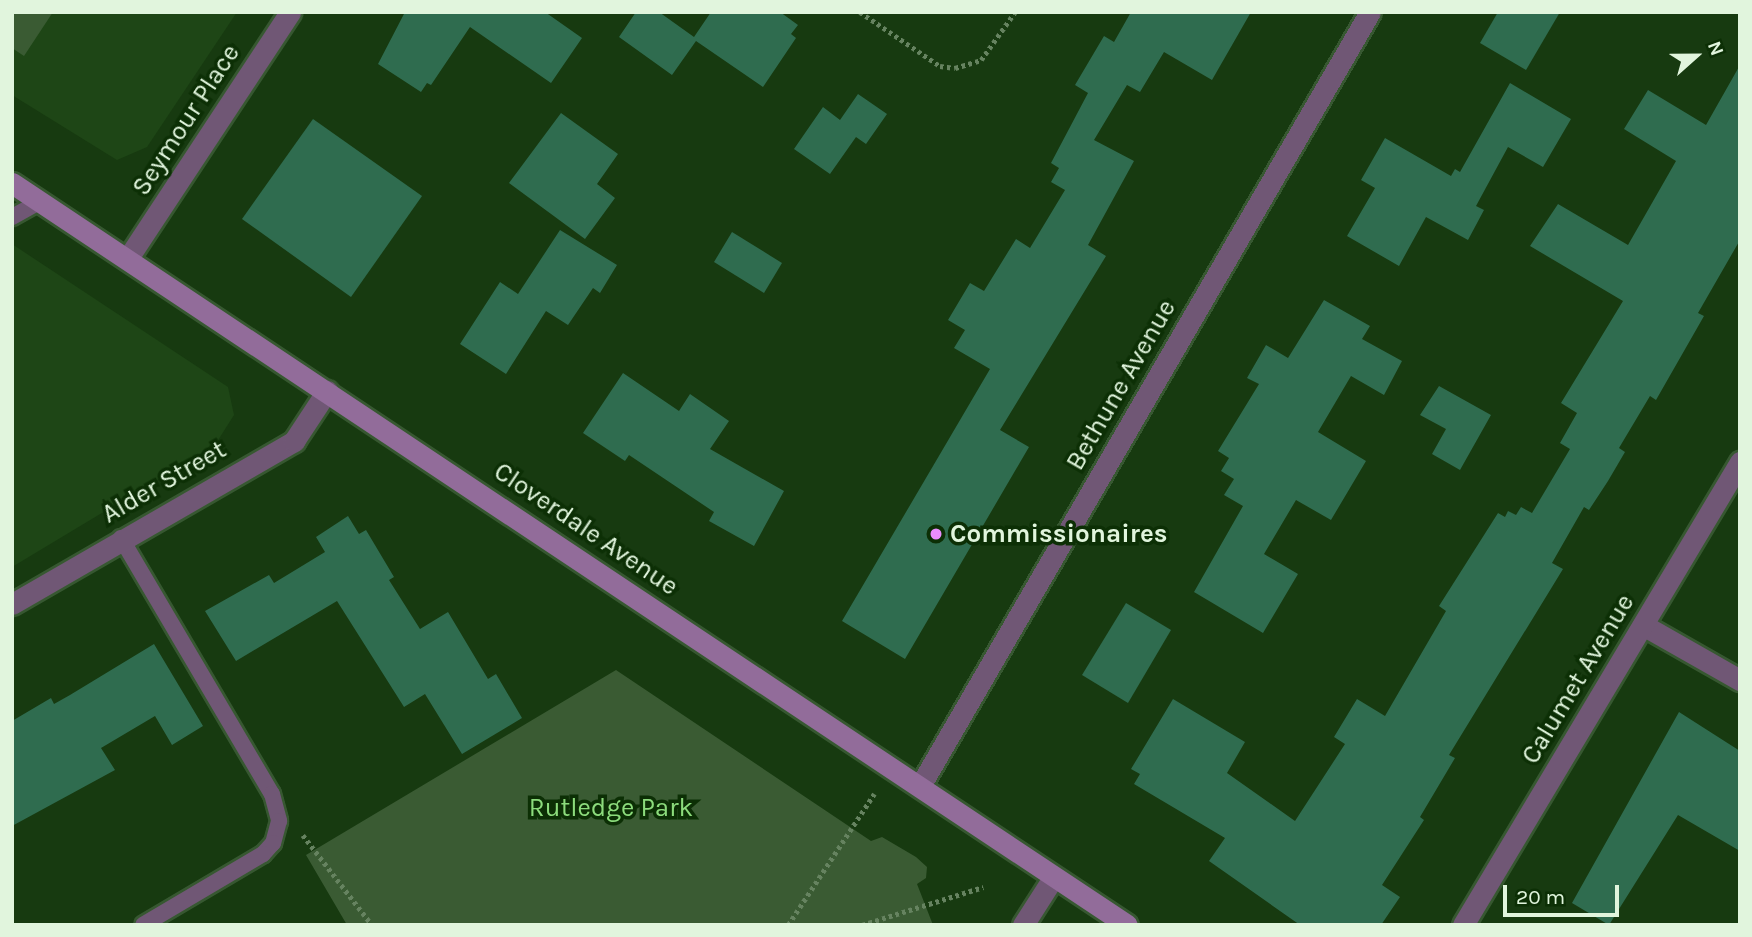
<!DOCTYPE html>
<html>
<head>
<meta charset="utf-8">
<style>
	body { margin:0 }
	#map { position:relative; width:1752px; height:937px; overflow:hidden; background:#173a10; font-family:Karla,sans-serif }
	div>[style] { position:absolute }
	.built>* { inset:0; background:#1e4616 }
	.green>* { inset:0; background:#3a5b33 }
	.building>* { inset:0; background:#2f6c4f }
	.path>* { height:4.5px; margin-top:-2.25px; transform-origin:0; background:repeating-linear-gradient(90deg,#668360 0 3.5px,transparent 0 7px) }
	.roads { filter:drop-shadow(2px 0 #375831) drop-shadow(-2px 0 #375831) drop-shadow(0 2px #375831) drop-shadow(0 -2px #375831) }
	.service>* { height:16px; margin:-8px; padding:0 8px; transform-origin:8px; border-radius:8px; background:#705775 }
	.minor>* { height:21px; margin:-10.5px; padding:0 10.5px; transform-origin:10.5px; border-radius:10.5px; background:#705775 }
	.secondary>* { height:21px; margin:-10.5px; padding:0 10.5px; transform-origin:10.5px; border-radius:10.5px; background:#926c9a }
	.dots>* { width:19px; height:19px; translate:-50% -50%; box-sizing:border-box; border:4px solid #0c2f05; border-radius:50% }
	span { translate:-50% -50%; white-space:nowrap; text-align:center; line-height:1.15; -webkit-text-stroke:7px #0c2f05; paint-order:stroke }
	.street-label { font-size:26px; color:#e1f5dd }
	.poi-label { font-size:26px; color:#e1f5dd; font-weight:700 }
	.left { translate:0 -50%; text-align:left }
	.park-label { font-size:26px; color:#8cdc7c }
	.frame { position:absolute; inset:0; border:14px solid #e1f5dd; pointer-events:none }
	.north { position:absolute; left:1661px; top:21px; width:70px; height:70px; -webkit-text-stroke:5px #0c2f05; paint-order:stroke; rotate:69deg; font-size:19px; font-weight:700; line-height:28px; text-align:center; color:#e1f5dd }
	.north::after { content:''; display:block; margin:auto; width:24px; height:32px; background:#e1f5dd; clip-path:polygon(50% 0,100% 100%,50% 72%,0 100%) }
	.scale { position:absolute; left:1503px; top:885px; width:116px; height:32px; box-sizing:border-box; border:4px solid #e1f5dd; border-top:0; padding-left:9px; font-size:21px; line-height:24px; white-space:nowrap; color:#e1f5dd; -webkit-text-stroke:5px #0c2f05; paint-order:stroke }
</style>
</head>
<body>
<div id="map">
	<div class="built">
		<div style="clip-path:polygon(12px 12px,237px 12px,147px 147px,117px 160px,12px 95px)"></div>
		<div style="clip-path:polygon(12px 244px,228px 387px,234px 415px,215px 445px,12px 567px)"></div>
	</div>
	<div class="green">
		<div style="clip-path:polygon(12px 12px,53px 12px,24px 56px,12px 48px)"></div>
		<div style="clip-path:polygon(616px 670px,871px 841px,882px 837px,916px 857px,927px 867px,926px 878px,917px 884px,933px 925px,347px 925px,306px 855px)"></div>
	</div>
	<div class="building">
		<div style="clip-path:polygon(405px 12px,545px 12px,582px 38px,551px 83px,470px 27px,431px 85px,427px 83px,421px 92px,378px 64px)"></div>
		<div style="clip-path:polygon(636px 12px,659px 12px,694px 37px,711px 12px,780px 12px,798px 25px,791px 34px,796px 38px,763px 87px,696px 41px,672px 75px,619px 37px)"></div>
		<div style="clip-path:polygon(1131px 12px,1251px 12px,1212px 80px,1164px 52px,1140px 92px,1127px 85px,1094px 140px,1134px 161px,1088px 245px,1106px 256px,1000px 430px,1029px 447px,905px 659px,842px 621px,990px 369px,954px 348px,965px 330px,948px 320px,970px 283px,984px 291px,1016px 239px,1030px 248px,1065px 190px,1051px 182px,1059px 168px,1051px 163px,1088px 93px,1075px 85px,1104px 36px,1114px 42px)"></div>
		<div style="clip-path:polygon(1498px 12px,1560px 12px,1526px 70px,1480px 43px)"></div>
		<div style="clip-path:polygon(1740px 65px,1740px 240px,1698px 313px,1704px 316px,1656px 400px,1650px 396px,1619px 448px,1625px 452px,1608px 481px,1589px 510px,1584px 507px,1552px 563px,1563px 569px,1449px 755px,1455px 758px,1420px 817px,1424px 820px,1382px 885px,1400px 897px,1381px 925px,1300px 925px,1209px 861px,1225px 838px,1134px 784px,1140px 774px,1131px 769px,1173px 699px,1245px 742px,1227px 773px,1295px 821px,1345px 744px,1334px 737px,1357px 699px,1385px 716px,1446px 611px,1439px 606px,1498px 513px,1505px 517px,1508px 511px,1516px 515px,1521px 507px,1532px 513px,1570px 449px,1560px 443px,1577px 413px,1561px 403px,1623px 301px,1530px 246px,1558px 204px,1628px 245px,1676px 161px,1624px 129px,1648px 90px,1706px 125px)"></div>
		<div style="clip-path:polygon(1510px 83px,1571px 119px,1543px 167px,1508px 147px,1476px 206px,1484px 210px,1468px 240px,1426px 217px,1399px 266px,1347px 236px,1375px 188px,1361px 180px,1385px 138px,1451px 176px,1455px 169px,1460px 172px)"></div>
		<div style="clip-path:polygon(858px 94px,887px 114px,866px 144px,856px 137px,830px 174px,794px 149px,823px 107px,840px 120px)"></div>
		<div style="clip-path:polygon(561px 113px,618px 154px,597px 184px,615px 198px,585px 239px,509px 183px)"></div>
		<div style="clip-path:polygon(313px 119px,422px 196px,351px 297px,242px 219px)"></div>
		<div style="clip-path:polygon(560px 230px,617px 265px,600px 293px,593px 288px,568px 325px,546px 311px,506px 374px,460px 344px,500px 282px,518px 294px)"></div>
		<div style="clip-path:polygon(732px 232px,782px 263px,764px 293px,714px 262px)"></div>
		<div style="clip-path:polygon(1324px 300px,1370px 326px,1362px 339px,1402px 361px,1384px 395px,1351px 376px,1318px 432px,1366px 461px,1331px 520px,1296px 500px,1264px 554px,1298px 574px,1263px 633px,1194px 592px,1243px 506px,1224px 495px,1234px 479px,1221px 471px,1229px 458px,1218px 451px,1259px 384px,1247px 378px,1266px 345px,1288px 358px)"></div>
		<div style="clip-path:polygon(623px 373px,679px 411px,690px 394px,729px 421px,710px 449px,784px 491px,754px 546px,709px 521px,714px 512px,629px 455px,625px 461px,583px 433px)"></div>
		<div style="clip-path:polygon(1439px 386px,1491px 415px,1460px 470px,1432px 454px,1446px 429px,1420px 415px)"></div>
		<div style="clip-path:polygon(348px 516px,359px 534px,366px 530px,394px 577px,389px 580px,420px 629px,448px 612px,488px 679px,496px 674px,522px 718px,462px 754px,425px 694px,404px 707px,337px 601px,236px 661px,205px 611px,269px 575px,274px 583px,325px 552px,316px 537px)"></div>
		<div style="clip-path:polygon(1126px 603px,1171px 630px,1128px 703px,1082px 675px)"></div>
		<div style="clip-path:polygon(154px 644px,203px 726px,172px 745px,155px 716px,101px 748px,115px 770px,12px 826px,12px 721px,51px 698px,54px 704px,70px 695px)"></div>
		<div style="clip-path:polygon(1679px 712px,1740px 751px,1740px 851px,1678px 815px,1609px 925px,1572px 903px)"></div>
	</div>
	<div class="path">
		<div style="left:860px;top:12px;width:97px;rotate:34deg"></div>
		<div style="left:940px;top:66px;width:15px;rotate:8deg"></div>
		<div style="left:955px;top:68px;width:27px;rotate:-17deg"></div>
		<div style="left:981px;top:60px;width:59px;rotate:-54.7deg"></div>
		<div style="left:303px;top:835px;width:113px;rotate:52.5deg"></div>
		<div style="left:788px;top:925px;width:157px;rotate:-56.7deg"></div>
		<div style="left:862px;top:925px;width:127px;rotate:-17.4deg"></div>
	</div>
	<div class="roads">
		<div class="service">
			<div style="left:12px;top:217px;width:33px;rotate:-29deg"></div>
			<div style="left:121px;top:538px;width:297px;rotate:59.5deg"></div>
			<div style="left:272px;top:794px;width:28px;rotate:75deg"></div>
			<div style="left:279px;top:821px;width:23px;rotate:105deg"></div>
			<div style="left:273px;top:843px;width:15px;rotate:132deg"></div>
			<div style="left:263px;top:854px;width:139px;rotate:149.4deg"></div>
		</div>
		<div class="minor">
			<div style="left:128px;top:258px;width:295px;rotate:-56.6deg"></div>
			<div style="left:12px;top:604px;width:326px;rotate:-30deg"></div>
			<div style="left:294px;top:441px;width:60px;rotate:-56.6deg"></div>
			<div style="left:1643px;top:625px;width:112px;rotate:29.6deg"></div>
			<div style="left:920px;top:786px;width:895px;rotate:-59.83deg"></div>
			<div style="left:1023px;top:925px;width:56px;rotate:-57.4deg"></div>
			<div style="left:1463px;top:925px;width:540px;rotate:-59.11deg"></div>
		</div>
		<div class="secondary">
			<div style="left:12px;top:183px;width:1339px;rotate:33.64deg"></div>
		</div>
	</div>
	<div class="dots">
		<div style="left:936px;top:534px;background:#ea8dfd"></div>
	</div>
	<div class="street-label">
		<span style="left:186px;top:120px;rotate:-57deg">Seymour Place</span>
		<span style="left:1121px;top:385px;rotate:-60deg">Bethune Avenue</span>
		<span style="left:164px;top:482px;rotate:-30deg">Alder Street</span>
		<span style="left:586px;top:529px;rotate:34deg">Cloverdale Avenue</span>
		<span style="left:1578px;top:679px;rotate:-59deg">Calumet Avenue</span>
	</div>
	<div class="poi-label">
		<span class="left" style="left:950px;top:534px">Commissionaires</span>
	</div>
	<div class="park-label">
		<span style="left:611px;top:808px">Rutledge Park</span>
	</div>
	<div class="frame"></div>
	<div class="north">N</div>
	<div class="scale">20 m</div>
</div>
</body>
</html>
